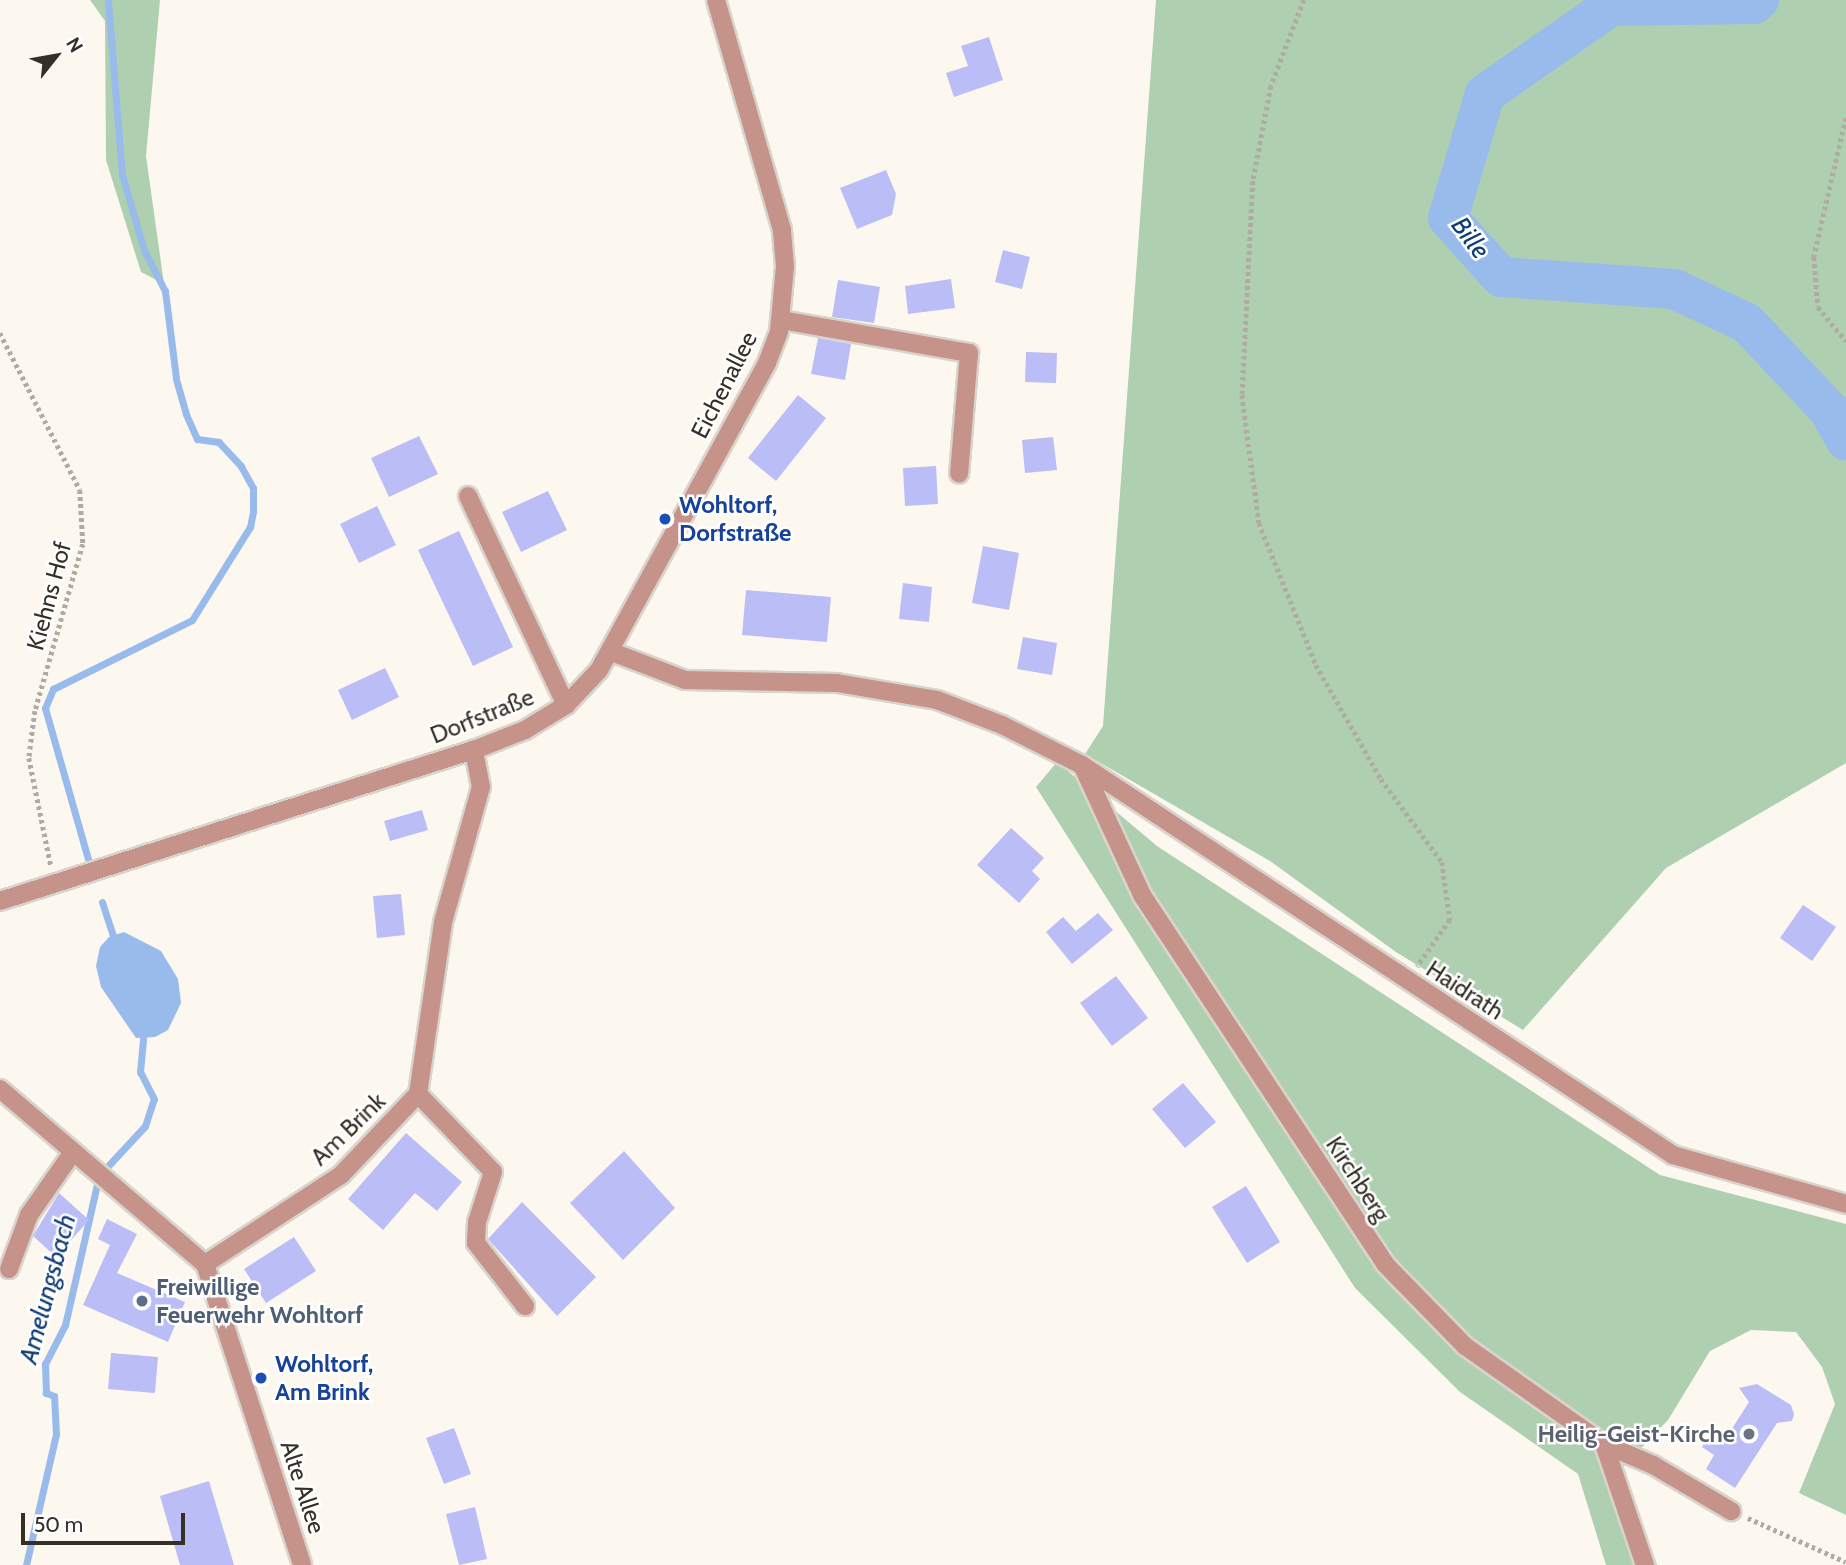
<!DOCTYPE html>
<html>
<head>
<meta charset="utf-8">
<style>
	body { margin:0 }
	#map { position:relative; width:1846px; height:1565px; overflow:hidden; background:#fdf8ef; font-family:Cabin,sans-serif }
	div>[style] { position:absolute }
	.green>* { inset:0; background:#afcfb1 }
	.water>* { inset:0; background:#98bbec }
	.stream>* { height:7px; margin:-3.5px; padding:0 3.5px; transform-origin:3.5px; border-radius:3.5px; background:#98bbec }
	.river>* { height:40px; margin:-20px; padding:0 20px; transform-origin:20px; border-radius:20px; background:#98bbec }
	.building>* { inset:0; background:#babdf6 }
	.path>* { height:4.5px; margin-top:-2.25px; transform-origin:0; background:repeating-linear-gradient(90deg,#b0aba2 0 3.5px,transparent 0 7px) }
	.roads { filter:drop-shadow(2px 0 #d9d4cb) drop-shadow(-2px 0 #d9d4cb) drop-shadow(0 2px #d9d4cb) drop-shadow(0 -2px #d9d4cb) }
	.minor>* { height:18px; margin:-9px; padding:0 9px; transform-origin:9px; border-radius:9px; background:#c6938b }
	.dots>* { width:19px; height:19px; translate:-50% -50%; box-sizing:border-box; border:4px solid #fff; border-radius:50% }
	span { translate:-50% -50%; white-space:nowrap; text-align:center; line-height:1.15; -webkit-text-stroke:5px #fff; paint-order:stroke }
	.street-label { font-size:24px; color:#353027 }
	.transit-label { font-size:24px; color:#164399; font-weight:700 }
	.left { translate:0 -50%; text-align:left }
	.service-label { font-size:24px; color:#4e5e75; font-weight:700 }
	.worship-label { font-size:24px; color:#5b616d; font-weight:700 }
	.right { translate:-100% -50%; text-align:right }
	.water-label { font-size:26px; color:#113d77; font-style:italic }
	.north { position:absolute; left:21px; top:21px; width:70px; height:70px; -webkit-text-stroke:5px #fff; paint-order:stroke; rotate:59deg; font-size:19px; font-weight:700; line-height:28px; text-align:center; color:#353027 }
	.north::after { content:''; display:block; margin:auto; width:24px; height:32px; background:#353027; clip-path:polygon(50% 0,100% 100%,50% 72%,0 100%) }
	.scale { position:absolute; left:21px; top:1513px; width:164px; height:32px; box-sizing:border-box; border:4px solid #353027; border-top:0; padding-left:9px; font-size:21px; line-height:24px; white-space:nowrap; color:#353027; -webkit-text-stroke:5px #fff; paint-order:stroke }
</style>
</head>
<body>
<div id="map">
	<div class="green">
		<div style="clip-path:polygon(90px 0,160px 0,146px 156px,164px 284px,141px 272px,106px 160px,105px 21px)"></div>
		<div style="clip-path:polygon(1156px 0,1846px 0,1846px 763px,1666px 868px,1523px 1030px,1396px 952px,1270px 861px,1085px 754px,1103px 726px)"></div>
		<div style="clip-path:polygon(1057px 762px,1157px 846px,1660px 1175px,1846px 1224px,1846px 1515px,1799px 1493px,1835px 1404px,1822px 1367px,1796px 1332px,1751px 1330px,1710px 1351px,1668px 1420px,1622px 1468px,1657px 1565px,1606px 1565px,1578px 1474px,1460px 1392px,1355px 1288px,1036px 787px)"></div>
	</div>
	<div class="water">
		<div style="clip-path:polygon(124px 932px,161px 951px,178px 979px,181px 1003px,168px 1030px,155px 1037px,136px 1038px,101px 987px,96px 966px,100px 947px,109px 937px)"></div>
	</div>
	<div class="stream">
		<div style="left:88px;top:859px;width:157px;rotate:-105.9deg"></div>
		<div style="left:45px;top:708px;width:21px;rotate:-67deg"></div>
		<div style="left:53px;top:689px;width:155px;rotate:-26.4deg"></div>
		<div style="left:192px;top:620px;width:110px;rotate:-58.1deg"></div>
		<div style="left:250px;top:527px;width:16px;rotate:-79deg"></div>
		<div style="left:253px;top:511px;width:23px;rotate:-90deg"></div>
		<div style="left:253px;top:488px;width:25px;rotate:-119deg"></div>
		<div style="left:241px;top:466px;width:33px;rotate:-133deg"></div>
		<div style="left:219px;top:442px;width:22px;rotate:-172deg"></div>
		<div style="left:197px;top:439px;width:27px;rotate:-114deg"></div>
		<div style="left:186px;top:414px;width:37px;rotate:-106deg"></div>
		<div style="left:176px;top:378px;width:88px;rotate:-97.2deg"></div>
		<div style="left:165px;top:291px;width:46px;rotate:-117.1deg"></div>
		<div style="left:144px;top:250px;width:78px;rotate:-106.3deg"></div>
		<div style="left:122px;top:175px;width:176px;rotate:-94.6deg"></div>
		<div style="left:102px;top:902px;width:42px;rotate:72deg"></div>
		<div style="left:106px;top:1168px;width:57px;rotate:-47.1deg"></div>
		<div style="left:145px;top:1126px;width:28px;rotate:-72deg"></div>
		<div style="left:154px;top:1099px;width:30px;rotate:-117deg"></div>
		<div style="left:140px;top:1072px;width:43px;rotate:-84.7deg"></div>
		<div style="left:26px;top:1565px;width:134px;rotate:-77.1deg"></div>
		<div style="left:56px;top:1434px;width:38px;rotate:-93deg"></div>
		<div style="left:54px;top:1396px;width:9px;rotate:-159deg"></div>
		<div style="left:46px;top:1393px;width:29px;rotate:-92deg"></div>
		<div style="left:45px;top:1364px;width:44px;rotate:-62.9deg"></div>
		<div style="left:65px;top:1325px;width:145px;rotate:-77.2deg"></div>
	</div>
	<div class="river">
		<div style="left:1759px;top:0;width:6px;rotate:141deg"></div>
		<div style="left:1754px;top:4px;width:143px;rotate:179.2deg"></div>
		<div style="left:1611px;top:6px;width:154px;rotate:145.1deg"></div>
		<div style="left:1485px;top:94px;width:129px;rotate:106.6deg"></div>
		<div style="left:1448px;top:218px;width:79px;rotate:48.1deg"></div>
		<div style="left:1501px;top:277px;width:173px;rotate:4deg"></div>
		<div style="left:1674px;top:289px;width:81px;rotate:25deg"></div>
		<div style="left:1747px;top:323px;width:120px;rotate:46.7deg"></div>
		<div style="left:1829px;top:410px;width:35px;rotate:61deg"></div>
	</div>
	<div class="building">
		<div style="clip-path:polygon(989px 37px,1003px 80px,954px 97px,946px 73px,968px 66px,961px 46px)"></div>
		<div style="clip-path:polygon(886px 170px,896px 194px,892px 215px,857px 229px,840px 188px)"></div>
		<div style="clip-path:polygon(1003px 250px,1030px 257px,1022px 289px,995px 282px)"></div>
		<div style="clip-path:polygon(951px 279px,955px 308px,908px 314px,905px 286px)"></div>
		<div style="clip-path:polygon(838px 280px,880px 287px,874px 323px,832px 317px)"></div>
		<div style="clip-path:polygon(818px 338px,851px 344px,845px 380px,811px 374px)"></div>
		<div style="clip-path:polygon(1026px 352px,1057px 353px,1056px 383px,1025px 382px)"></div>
		<div style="clip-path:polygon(798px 395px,826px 418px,776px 481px,748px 458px)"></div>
		<div style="clip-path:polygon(419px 436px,438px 474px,389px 497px,371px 458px)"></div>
		<div style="clip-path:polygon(1053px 437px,1057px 470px,1025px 473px,1022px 440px)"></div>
		<div style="clip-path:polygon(936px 466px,938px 504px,905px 506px,903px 468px)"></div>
		<div style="clip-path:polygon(548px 491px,567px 530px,521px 552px,502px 512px)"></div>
		<div style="clip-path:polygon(377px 506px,396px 545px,359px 563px,340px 524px)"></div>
		<div style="clip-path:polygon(459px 531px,513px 647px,473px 666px,418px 550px)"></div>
		<div style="clip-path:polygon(983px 546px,1019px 553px,1009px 610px,972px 603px)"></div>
		<div style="clip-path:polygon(903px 583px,932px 587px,929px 622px,899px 619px)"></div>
		<div style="clip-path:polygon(746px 590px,831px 597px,827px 642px,742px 635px)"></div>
		<div style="clip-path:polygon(1023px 637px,1057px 643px,1052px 675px,1017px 669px)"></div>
		<div style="clip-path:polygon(385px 668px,399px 697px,352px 720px,338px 690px)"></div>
		<div style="clip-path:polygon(422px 810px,428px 830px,390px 841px,384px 821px)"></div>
		<div style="clip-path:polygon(1011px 828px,1044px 858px,1032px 871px,1040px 879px,1019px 903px,977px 865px)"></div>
		<div style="clip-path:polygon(401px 894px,405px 935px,377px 938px,373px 896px)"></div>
		<div style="clip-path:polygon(1803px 905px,1836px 927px,1812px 961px,1780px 938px)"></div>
		<div style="clip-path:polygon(1098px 913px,1113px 930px,1072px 964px,1046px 932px,1063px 917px,1076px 931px)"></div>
		<div style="clip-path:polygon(1116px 976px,1148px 1018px,1112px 1046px,1080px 1003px)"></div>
		<div style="clip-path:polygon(1183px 1083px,1216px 1122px,1185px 1148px,1152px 1109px)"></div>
		<div style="clip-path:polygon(406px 1133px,462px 1182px,437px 1211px,415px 1193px,383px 1230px,348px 1199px)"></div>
		<div style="clip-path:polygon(624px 1151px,675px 1208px,623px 1260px,570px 1203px)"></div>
		<div style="clip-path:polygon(1246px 1186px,1280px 1242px,1247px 1263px,1212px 1207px)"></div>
		<div style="clip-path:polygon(59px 1193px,89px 1220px,56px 1257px,33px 1236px)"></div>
		<div style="clip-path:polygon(522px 1202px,596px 1277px,557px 1316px,488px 1239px)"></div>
		<div style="clip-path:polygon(107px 1219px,137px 1234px,117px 1273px,185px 1302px,168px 1342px,83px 1305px,110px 1245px,98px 1239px)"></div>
		<div style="clip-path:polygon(294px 1237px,316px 1271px,266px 1303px,244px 1269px)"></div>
		<div style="clip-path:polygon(111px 1353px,158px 1357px,155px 1393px,108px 1389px)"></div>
		<div style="clip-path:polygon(1757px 1384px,1791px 1405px,1794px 1414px,1792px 1421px,1777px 1423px,1735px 1488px,1706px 1469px,1714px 1455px,1702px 1447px,1713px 1430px,1726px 1438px,1749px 1402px,1739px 1388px)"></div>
		<div style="clip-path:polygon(454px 1428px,471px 1474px,444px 1484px,426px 1438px)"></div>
		<div style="clip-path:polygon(209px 1481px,234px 1565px,180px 1565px,160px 1496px)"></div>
		<div style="clip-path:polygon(475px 1507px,487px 1559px,459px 1565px,446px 1514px)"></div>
	</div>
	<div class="path">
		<div style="left:1304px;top:0;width:92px;rotate:111deg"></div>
		<div style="left:1271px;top:86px;width:97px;rotate:100.7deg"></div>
		<div style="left:1253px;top:181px;width:214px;rotate:92.9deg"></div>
		<div style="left:1242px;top:395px;width:129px;rotate:82.4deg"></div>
		<div style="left:1259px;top:523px;width:153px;rotate:68.1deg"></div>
		<div style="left:1316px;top:665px;width:131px;rotate:60.3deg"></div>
		<div style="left:1381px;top:779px;width:103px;rotate:53.7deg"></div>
		<div style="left:1442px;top:862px;width:59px;rotate:82.1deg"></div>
		<div style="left:1450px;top:920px;width:57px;rotate:125.1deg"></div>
		<div style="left:1846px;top:118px;width:143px;rotate:103deg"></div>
		<div style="left:1814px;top:257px;width:50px;rotate:85.4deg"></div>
		<div style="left:1818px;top:307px;width:44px;rotate:50.5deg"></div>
		<div style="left:0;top:333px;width:176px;rotate:63deg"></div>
		<div style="left:80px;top:490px;width:54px;rotate:86.8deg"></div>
		<div style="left:83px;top:544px;width:174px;rotate:106deg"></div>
		<div style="left:35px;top:711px;width:47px;rotate:97.3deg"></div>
		<div style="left:29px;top:758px;width:110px;rotate:78.5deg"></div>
		<div style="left:1748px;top:1518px;width:107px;rotate:24.2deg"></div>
	</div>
	<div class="roads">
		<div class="minor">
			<div style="left:781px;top:320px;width:191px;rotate:10deg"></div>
			<div style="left:969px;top:353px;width:121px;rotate:94.7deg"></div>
			<div style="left:468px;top:496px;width:231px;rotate:64.9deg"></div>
			<div style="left:612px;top:652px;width:78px;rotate:21deg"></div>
			<div style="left:685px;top:680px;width:152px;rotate:1.1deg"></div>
			<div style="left:837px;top:683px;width:101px;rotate:9.6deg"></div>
			<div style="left:937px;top:700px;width:70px;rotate:21deg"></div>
			<div style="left:1002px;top:725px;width:89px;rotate:26.6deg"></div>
			<div style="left:1082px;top:765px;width:708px;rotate:33.42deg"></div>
			<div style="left:1673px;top:1155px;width:180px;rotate:15.8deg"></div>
			<div style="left:1082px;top:765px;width:143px;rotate:65.2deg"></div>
			<div style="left:1142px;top:895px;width:442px;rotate:56.6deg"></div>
			<div style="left:1385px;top:1264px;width:115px;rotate:45.7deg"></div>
			<div style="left:1465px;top:1346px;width:170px;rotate:35.2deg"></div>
			<div style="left:1604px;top:1444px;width:53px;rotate:23.2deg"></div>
			<div style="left:1653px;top:1465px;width:91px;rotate:30.5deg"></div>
			<div style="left:0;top:901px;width:497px;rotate:-17.7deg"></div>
			<div style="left:474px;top:750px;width:55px;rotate:-21.4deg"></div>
			<div style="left:525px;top:730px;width:48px;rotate:-31.4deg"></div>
			<div style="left:566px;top:705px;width:48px;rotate:-46.7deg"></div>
			<div style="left:599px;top:670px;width:350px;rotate:-61.3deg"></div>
			<div style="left:767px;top:363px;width:34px;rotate:-69deg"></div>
			<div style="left:779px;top:331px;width:65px;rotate:-84.7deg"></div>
			<div style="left:785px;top:266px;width:36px;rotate:-95deg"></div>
			<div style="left:782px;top:230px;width:239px;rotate:-106deg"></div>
			<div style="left:0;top:1089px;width:270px;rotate:40.5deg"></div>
			<div style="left:418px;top:1094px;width:108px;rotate:46.1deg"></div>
			<div style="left:493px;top:1172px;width:52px;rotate:107.7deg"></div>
			<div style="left:477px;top:1222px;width:21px;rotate:93deg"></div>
			<div style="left:476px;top:1243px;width:80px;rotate:52.1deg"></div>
			<div style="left:205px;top:1264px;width:163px;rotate:-33.2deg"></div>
			<div style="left:341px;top:1175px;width:112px;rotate:-46.5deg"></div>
			<div style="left:418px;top:1094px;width:174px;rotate:-81.7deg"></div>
			<div style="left:443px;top:922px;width:140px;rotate:-74.3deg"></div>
			<div style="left:481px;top:787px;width:38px;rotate:-101deg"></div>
			<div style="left:205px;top:1264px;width:316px;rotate:72.1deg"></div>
			<div style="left:9px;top:1269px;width:58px;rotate:-69.7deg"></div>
			<div style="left:29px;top:1215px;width:77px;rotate:-55.1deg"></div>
			<div style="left:1604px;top:1444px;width:128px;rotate:71.3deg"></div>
		</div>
	</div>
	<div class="dots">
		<div style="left:665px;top:519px;background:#1a4fb4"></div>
		<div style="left:142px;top:1301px;background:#5c6f8a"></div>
		<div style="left:261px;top:1378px;background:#1a4fb4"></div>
		<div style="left:1749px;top:1434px;background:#6b7280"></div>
	</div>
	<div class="street-label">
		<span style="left:724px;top:385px;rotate:-63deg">Eichenallee</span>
		<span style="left:49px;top:596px;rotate:-75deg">Kiehns Hof</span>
		<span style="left:482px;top:716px;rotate:-22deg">Dorfstraße</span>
		<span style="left:1465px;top:990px;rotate:33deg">Haidrath</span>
		<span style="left:348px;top:1129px;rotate:-44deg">Am Brink</span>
		<span style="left:1358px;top:1179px;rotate:57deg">Kirchberg</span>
		<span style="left:303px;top:1487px;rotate:72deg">Alte Allee</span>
	</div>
	<div class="transit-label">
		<span class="left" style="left:679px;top:519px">Wohltorf,<br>Dorfstraße</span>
		<span class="left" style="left:275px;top:1378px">Wohltorf,<br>Am Brink</span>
	</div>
	<div class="service-label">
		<span class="left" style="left:156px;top:1301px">Freiwillige<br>Feuerwehr Wohltorf</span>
	</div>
	<div class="worship-label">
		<span class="right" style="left:1735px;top:1434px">Heilig-Geist-Kirche</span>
	</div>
	<div class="water-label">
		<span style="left:1470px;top:238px;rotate:53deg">Bille</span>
		<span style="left:48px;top:1289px;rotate:-75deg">Amelungsbach</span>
	</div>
	<div class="north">N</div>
	<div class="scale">50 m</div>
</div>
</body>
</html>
